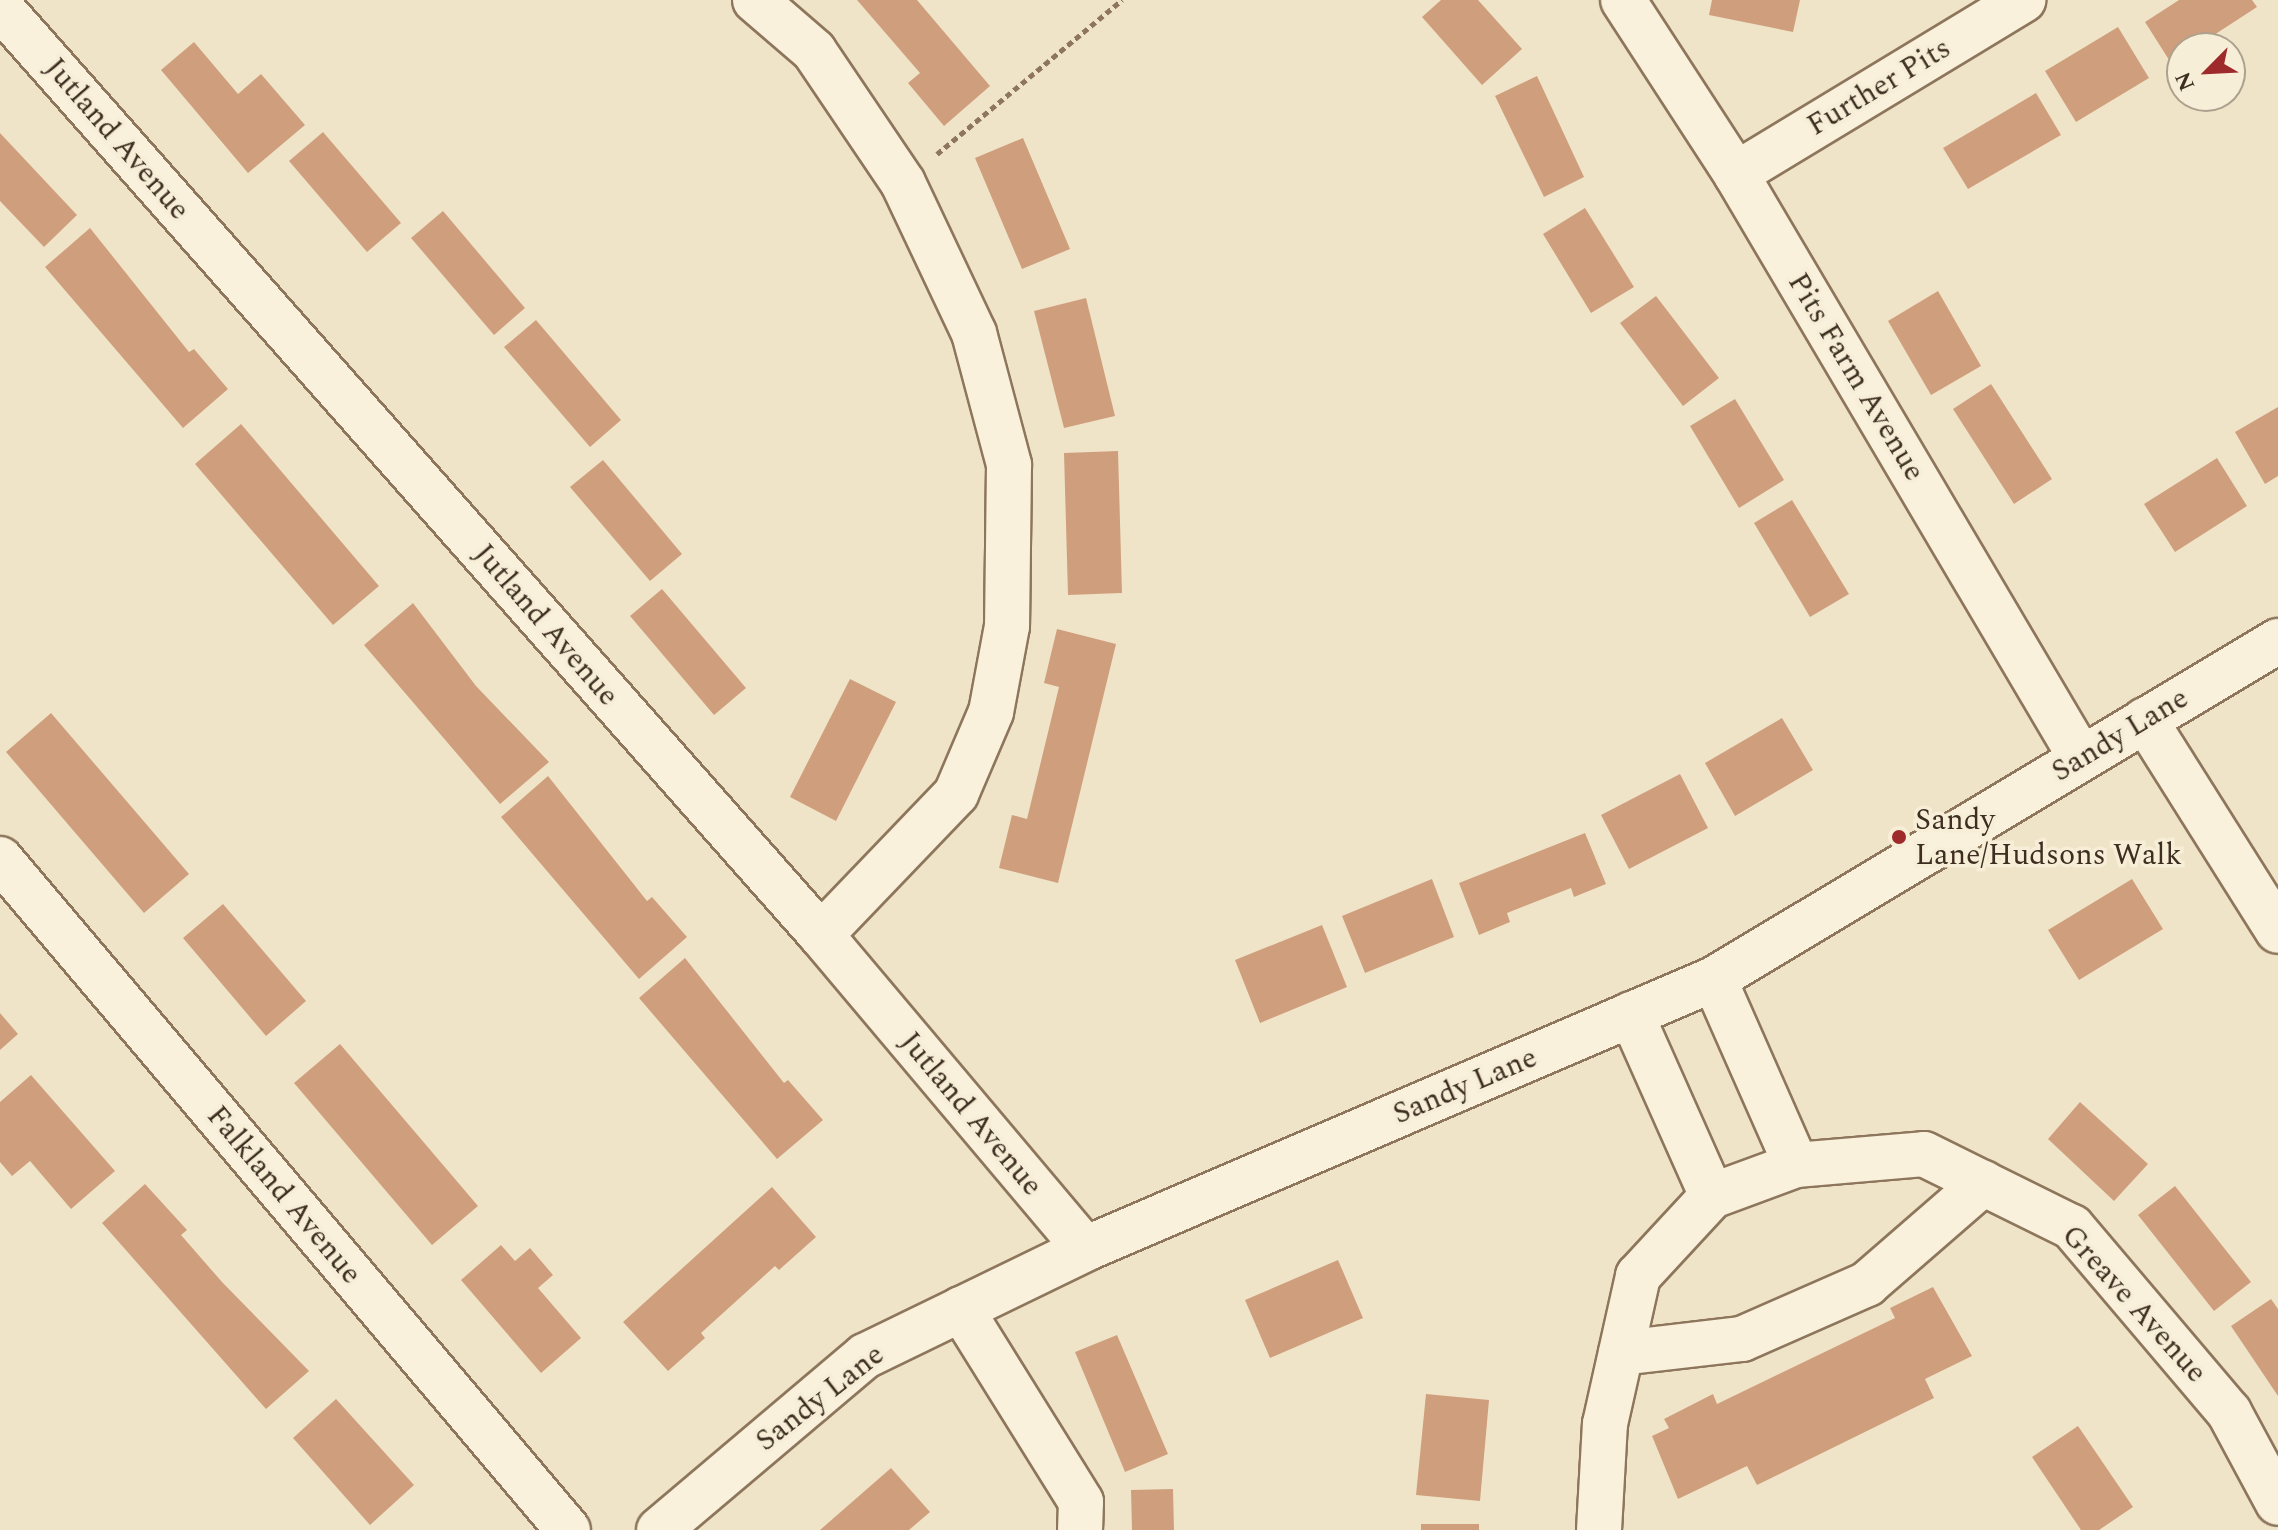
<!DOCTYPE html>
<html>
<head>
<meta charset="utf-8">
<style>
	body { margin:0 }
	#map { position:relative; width:2278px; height:1530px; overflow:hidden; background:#f0e4c8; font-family:Spectral,serif }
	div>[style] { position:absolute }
	.building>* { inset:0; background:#cf9f7d }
	.path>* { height:5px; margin-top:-2.5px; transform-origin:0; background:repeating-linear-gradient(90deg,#8d765c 0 6px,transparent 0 10px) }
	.roads { filter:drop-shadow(2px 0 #8d765c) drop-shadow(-2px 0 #8d765c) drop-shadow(0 2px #8d765c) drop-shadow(0 -2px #8d765c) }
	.minor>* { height:44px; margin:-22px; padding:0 22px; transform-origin:22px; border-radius:22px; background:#faf1dc }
	.secondary>* { height:44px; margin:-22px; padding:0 22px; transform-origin:22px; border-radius:22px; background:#faf1dc }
	.dots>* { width:22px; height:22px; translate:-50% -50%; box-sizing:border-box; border:4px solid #f7eed8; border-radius:50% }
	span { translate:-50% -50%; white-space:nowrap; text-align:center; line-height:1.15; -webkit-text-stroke:7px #f7eed8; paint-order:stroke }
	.street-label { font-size:30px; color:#3d2e20 }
	.poi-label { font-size:30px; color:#3d2e20 }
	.left { translate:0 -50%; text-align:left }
	.north { position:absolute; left:2166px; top:32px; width:80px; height:80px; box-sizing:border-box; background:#f7eed8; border:2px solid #ada18e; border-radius:50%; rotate:246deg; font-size:22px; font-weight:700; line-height:32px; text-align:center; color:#3d2e20 }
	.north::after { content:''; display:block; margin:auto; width:28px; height:36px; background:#9e2a2b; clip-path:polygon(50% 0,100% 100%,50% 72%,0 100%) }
</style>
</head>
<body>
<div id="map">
	<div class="building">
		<div style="clip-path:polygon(857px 0,917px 0,990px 86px,944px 126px,908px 83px,920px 73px)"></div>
		<div style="clip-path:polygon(1441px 0,1478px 0,1522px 49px,1482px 85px,1422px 17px)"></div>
		<div style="clip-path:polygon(1712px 0,1800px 0,1793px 32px,1709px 15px)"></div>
		<div style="clip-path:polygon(2179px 0,2252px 0,2257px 7px,2194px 48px,2182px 48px,2182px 56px,2171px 63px,2145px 22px)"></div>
		<div style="clip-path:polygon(2118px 27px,2149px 78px,2076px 122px,2045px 71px)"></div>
		<div style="clip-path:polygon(194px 42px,238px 94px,261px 74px,305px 125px,248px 173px,161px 70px)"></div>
		<div style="clip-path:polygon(1537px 76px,1584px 177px,1544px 197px,1495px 96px)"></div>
		<div style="clip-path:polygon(2036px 93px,2061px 135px,1968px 189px,1943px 148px)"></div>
		<div style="clip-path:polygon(323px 132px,401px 223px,367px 252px,289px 161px)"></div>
		<div style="clip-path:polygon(0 133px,77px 215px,44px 247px,0 201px)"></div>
		<div style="clip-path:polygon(1023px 138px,1070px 249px,1022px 269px,975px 158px)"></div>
		<div style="clip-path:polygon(1585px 208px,1634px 287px,1591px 313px,1543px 234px)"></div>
		<div style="clip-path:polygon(443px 211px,525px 308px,494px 335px,411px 238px)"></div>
		<div style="clip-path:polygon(90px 228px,189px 352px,194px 349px,228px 389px,183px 428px,45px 267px)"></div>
		<div style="clip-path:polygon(1938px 291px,1981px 366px,1931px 395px,1888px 321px)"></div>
		<div style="clip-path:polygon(1656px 296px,1719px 378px,1683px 406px,1620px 323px)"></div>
		<div style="clip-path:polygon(1086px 298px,1115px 416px,1064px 428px,1034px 311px)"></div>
		<div style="clip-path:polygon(536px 320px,621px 420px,590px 447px,504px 347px)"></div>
		<div style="clip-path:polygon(1991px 384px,2052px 479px,2014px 504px,1953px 409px)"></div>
		<div style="clip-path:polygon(1735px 399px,1784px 480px,1739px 508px,1690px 426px)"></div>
		<div style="clip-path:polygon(2278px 407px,2278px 476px,2265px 484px,2235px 432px)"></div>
		<div style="clip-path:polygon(241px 424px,379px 586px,333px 625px,195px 464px)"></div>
		<div style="clip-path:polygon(1118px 451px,1122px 593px,1068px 595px,1064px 453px)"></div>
		<div style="clip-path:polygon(2217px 458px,2247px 506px,2175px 552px,2144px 504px)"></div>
		<div style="clip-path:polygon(603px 460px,682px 554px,650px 581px,570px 487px)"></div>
		<div style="clip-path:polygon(1792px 500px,1849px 594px,1810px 617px,1754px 523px)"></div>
		<div style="clip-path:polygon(662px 589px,746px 688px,714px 715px,630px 616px)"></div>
		<div style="clip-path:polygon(413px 603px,476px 686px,549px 762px,500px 804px,364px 645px)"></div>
		<div style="clip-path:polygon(1057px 629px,1116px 644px,1058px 883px,999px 868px,1012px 815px,1027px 819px,1059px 687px,1044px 683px)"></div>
		<div style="clip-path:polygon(850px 679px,896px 702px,836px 821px,790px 797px)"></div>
		<div style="clip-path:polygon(51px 713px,189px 874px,144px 913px,6px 752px)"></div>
		<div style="clip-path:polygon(1782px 718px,1813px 770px,1735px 816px,1705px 763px)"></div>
		<div style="clip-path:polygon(1680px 774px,1708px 828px,1629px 869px,1601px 815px)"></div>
		<div style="clip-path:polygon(548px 776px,647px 901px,652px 897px,687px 937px,639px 979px,501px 817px)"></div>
		<div style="clip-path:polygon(1585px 833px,1606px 884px,1574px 897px,1571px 888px,1507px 913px,1510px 922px,1479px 935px,1459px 883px)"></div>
		<div style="clip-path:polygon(1432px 879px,1454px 937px,1365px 973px,1342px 916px)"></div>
		<div style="clip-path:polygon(2132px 879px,2163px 929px,2079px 980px,2048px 930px)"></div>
		<div style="clip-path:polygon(223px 904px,306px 1001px,266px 1036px,183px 938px)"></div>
		<div style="clip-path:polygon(1322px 925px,1347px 987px,1260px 1023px,1235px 960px)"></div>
		<div style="clip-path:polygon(685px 958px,784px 1083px,788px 1080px,823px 1120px,777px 1159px,639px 998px)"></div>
		<div style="clip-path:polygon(0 1013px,18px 1034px,0 1050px)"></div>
		<div style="clip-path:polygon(340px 1044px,478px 1206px,432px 1245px,294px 1083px)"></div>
		<div style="clip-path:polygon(31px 1075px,115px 1171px,71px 1209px,30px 1161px,12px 1176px,0 1162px,0 1102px)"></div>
		<div style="clip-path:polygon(2080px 1102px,2148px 1164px,2114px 1201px,2048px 1139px)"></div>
		<div style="clip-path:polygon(145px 1184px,187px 1230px,181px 1235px,222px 1282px,309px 1371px,266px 1409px,102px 1223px)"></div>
		<div style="clip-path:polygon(2175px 1186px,2251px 1282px,2214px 1311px,2138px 1215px)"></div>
		<div style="clip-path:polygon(772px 1187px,816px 1237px,779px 1270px,775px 1266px,701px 1333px,705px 1338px,668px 1371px,623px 1322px)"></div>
		<div style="clip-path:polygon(501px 1245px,515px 1261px,530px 1248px,553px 1275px,538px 1288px,581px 1338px,541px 1373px,461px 1280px)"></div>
		<div style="clip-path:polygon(1338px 1260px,1363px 1318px,1270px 1358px,1245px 1300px)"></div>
		<div style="clip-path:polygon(1933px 1287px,1972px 1356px,1925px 1379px,1934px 1398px,1757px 1485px,1747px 1466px,1678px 1499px,1652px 1436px,1669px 1428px,1664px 1419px,1713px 1394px,1717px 1404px,1895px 1318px,1890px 1308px)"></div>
		<div style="clip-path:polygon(2271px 1299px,2278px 1309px,2278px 1396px,2231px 1326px)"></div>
		<div style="clip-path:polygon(1117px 1335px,1168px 1454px,1125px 1472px,1075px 1352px)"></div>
		<div style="clip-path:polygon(1426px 1394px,1489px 1400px,1480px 1501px,1416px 1495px)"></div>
		<div style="clip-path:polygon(336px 1399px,414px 1485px,370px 1525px,293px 1438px)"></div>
		<div style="clip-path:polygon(2078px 1426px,2133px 1507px,2099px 1530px,2081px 1530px,2032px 1457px)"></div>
		<div style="clip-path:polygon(891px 1468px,930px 1512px,909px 1530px,820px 1530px)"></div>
		<div style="clip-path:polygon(1173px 1489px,1174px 1530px,1132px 1530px,1131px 1490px)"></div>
		<div style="clip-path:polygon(1421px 1524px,1479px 1524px,1479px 1530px,1421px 1530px)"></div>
	</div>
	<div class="path">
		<div style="left:937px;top:154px;width:241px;rotate:-39.8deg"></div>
	</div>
	<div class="roads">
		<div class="minor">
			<div style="left:755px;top:0;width:78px;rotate:40.8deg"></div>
			<div style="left:814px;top:51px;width:159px;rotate:56deg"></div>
			<div style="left:903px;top:183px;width:166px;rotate:64.7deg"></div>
			<div style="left:974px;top:333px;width:137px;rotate:75.1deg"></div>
			<div style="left:1009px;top:465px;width:161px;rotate:90.7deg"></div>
			<div style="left:1007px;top:626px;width:87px;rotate:100.5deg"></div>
			<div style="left:991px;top:712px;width:89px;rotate:113.1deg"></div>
			<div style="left:956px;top:794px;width:195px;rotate:133.8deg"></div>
			<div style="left:1623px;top:0;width:207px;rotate:57deg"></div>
			<div style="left:1736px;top:174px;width:678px;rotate:59.43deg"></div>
			<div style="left:0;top:7px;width:1239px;rotate:48.5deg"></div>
			<div style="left:821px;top:935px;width:410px;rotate:49.9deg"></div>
			<div style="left:1736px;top:174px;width:336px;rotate:-31.2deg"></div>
			<div style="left:2145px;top:720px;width:249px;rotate:57.8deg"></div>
			<div style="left:0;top:859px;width:879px;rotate:49.75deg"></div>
			<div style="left:1714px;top:979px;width:203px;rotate:66.2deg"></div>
			<div style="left:1631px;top:1014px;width:199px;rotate:66deg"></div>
			<div style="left:961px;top:1309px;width:227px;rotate:58.1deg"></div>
			<div style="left:1081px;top:1502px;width:28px;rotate:92deg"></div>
			<div style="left:1621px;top:1353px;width:122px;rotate:-6.6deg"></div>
			<div style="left:1742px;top:1339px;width:137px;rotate:-23.7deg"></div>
			<div style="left:1867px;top:1284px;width:154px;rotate:-41deg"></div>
			<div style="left:1599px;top:1530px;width:106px;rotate:-86.8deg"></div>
			<div style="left:1605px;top:1424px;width:152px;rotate:-77.4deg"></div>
			<div style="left:1638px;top:1276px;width:109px;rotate:-47.2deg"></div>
			<div style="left:1712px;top:1196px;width:90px;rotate:-20.3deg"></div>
			<div style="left:1796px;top:1165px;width:128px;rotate:-4.9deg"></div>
			<div style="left:1924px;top:1154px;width:165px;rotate:26.3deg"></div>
			<div style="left:2072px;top:1227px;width:243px;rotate:49.7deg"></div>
			<div style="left:2229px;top:1412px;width:103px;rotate:61.7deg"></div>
		</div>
		<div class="secondary">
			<div style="left:659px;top:1530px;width:270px;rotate:-40.2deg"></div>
			<div style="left:865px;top:1356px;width:245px;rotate:-25.9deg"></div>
			<div style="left:1085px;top:1249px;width:685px;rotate:-23.23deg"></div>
			<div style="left:1714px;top:979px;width:658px;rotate:-30.93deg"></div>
		</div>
	</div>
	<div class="dots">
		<div style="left:1899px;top:837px;background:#9e2a2b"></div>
	</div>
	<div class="street-label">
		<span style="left:1879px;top:87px;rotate:-31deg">Further Pits</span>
		<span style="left:117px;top:139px;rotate:49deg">Jutland Avenue</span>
		<span style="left:1856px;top:377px;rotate:59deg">Pits Farm Avenue</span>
		<span style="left:546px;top:625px;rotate:49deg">Jutland Avenue</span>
		<span style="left:2120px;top:735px;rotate:-31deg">Sandy Lane</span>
		<span style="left:1465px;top:1086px;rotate:-23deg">Sandy Lane</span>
		<span style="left:971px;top:1114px;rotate:50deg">Jutland Avenue</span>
		<span style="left:284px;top:1195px;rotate:50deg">Falkland Avenue</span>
		<span style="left:2134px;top:1304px;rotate:48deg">Greave Avenue</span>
		<span style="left:820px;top:1398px;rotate:-38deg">Sandy Lane</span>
	</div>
	<div class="poi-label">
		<span class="left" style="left:1915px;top:837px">Sandy<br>Lane/Hudsons Walk</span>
	</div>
	<div class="north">N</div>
</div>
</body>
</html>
